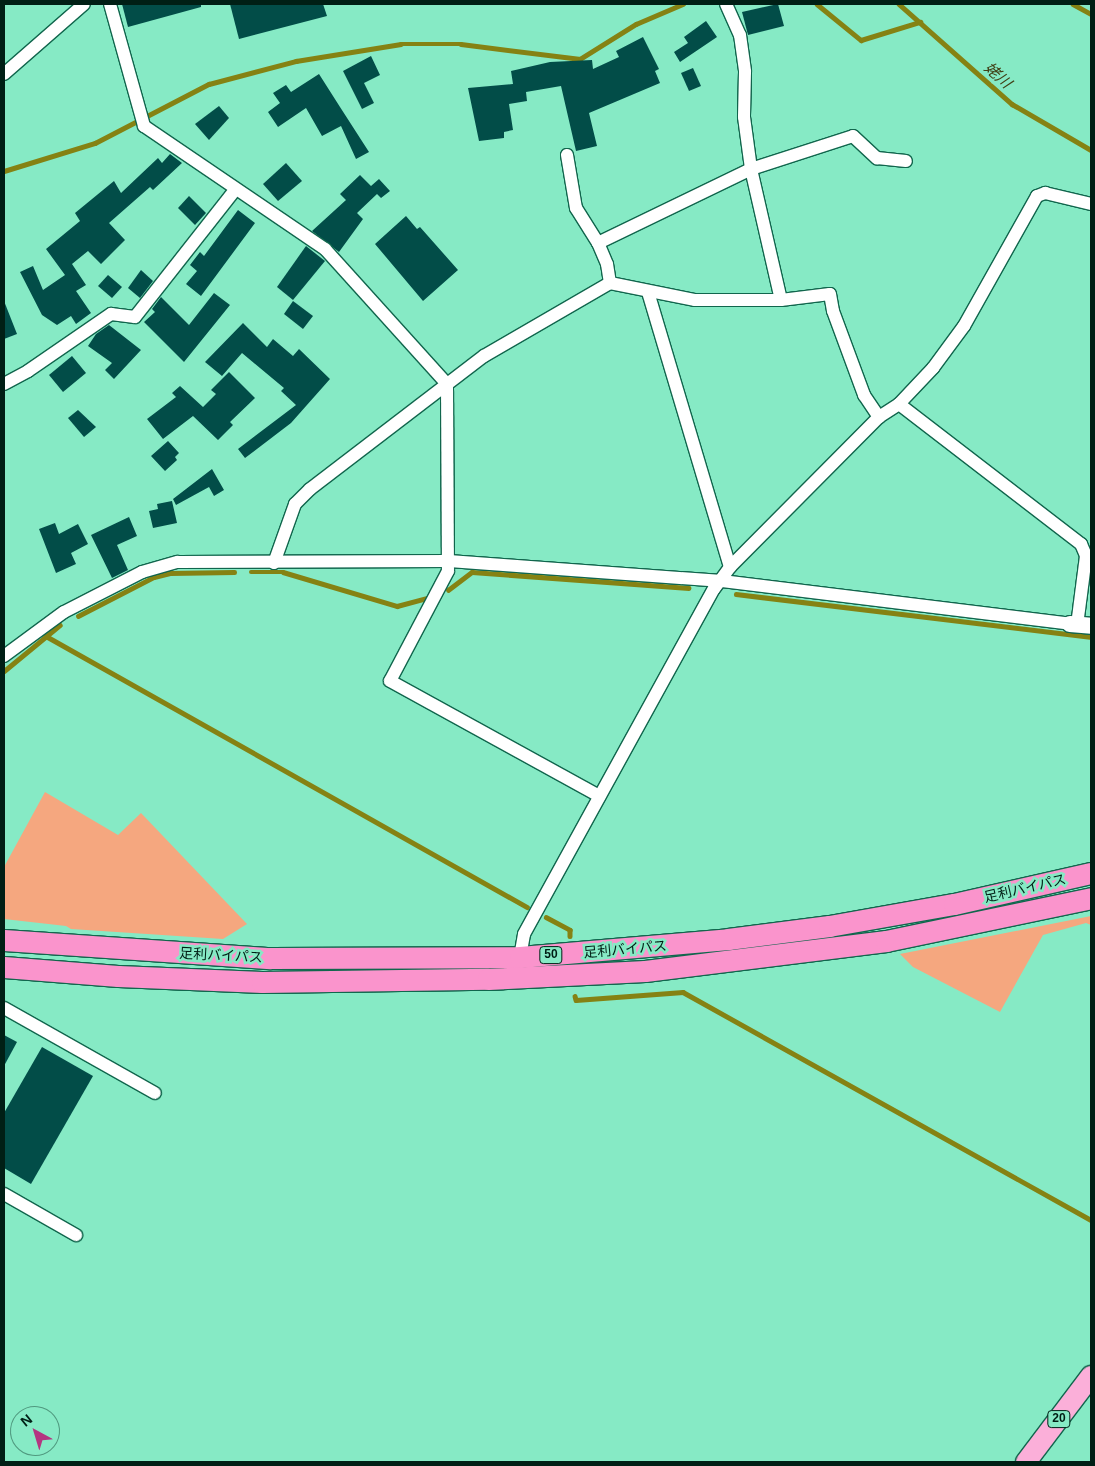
<!DOCTYPE html>
<html>
<head>
<meta charset="utf-8">
<style>
	body { margin:0 }
	#map { position:relative; width:1095px; height:1466px; overflow:hidden; background:#86eac5; font-family:Arial,"Noto Sans JP",sans-serif }
	div>[style] { position:absolute }
	.green>* { inset:0; background:#f5a77f }
	.stream>* { height:4.5px; margin:-2.25px; padding:0 2.25px; transform-origin:2.25px; border-radius:2.25px; background:#858213 }
	.building>* { inset:0; background:#024d48 }
	.roads { filter:drop-shadow(1px 0 #11664d) drop-shadow(-1px 0 #11664d) drop-shadow(0 1px #11664d) drop-shadow(0 -1px #11664d) }
	.minor>* { height:12px; margin:-6px; padding:0 6px; transform-origin:6px; border-radius:6px; background:#fff }
	.tertiary>* { height:16px; margin:-8px; padding:0 8px; transform-origin:8px; border-radius:8px; background:#fff }
	.primary>* { height:20px; margin:-10px; padding:0 10px; transform-origin:10px; border-radius:10px; background:#fbafd9 }
	.trunk>* { height:21px; margin:-10.5px; padding:0 10.5px; transform-origin:10.5px; border-radius:10.5px; background:#fa94cc }
	span { translate:-50% -50%; white-space:nowrap; text-align:center; line-height:1.15; -webkit-text-stroke:5px #86eac5; paint-order:stroke }
	.shield-label span { padding:1px 4px; background:#86eac5; border:1px solid; border-radius:4px; -webkit-text-stroke-width:0 }
	.shield-label { font-size:12px; color:#001f15; font-weight:700 }
	.street-label { font-size:14px; color:#001f15 }
	.water-label { font-size:15px; color:#414016; font-style:italic }
	.frame { position:absolute; inset:0; border:5px solid #001f15; pointer-events:none }
	.north { position:absolute; left:10px; top:1406px; width:50px; height:50px; box-sizing:border-box; background:#86eac5; border:1px solid #50997f; border-radius:50%; rotate:321deg; font-size:14px; font-weight:700; line-height:20px; text-align:center; color:#001f15 }
	.north::after { content:''; display:block; margin:auto; width:18px; height:22px; background:#b43581; clip-path:polygon(50% 0,100% 100%,50% 72%,0 100%) }
</style>
</head>
<body>
<div id="map">
	<div class="green">
		<div style="clip-path:polygon(45px 792px,118px 835px,141px 813px,247px 924px,223px 939px,71px 929px,66px 926px,4px 919px,4px 867px)"></div>
		<div style="clip-path:polygon(1091px 916px,1091px 925px,1086px 923px,1043px 935px,1000px 1012px,913px 967px,900px 954px)"></div>
	</div>
	<div class="stream">
		<div style="left:817px;top:4px;width:57px;rotate:39.3deg"></div>
		<div style="left:861px;top:40px;width:62px;rotate:-17deg"></div>
		<div style="left:899px;top:4px;width:151px;rotate:41.5deg"></div>
		<div style="left:1012px;top:104px;width:91px;rotate:30.2deg"></div>
		<div style="left:1073px;top:4px;width:21px;rotate:29deg"></div>
		<div style="left:4px;top:171px;width:95px;rotate:-17.1deg"></div>
		<div style="left:95px;top:143px;width:128px;rotate:-27.4deg"></div>
		<div style="left:209px;top:84px;width:90px;rotate:-14.8deg"></div>
		<div style="left:296px;top:61px;width:106px;rotate:-9.2deg"></div>
		<div style="left:401px;top:44px;width:60px"></div>
		<div style="left:461px;top:44px;width:120px;rotate:7.2deg"></div>
		<div style="left:580px;top:59px;width:66px;rotate:-32deg"></div>
		<div style="left:636px;top:24px;width:51px;rotate:-23.1deg"></div>
		<div style="left:251px;top:572px;width:32px"></div>
		<div style="left:283px;top:572px;width:119px;rotate:16.6deg"></div>
		<div style="left:397px;top:606px;width:30px;rotate:-15deg"></div>
		<div style="left:448px;top:590px;width:30px;rotate:-37deg"></div>
		<div style="left:472px;top:572px;width:217px;rotate:4.2deg"></div>
		<div style="left:736px;top:594px;width:358px;rotate:6.9deg"></div>
		<div style="left:78px;top:616px;width:85px;rotate:-27.2deg"></div>
		<div style="left:154px;top:577px;width:16px;rotate:-14deg"></div>
		<div style="left:170px;top:573px;width:64px;rotate:-0.9deg"></div>
		<div style="left:46px;top:636px;width:552px;rotate:29.4deg"></div>
		<div style="left:4px;top:671px;width:72px;rotate:-39.4deg"></div>
		<div style="left:546px;top:917px;width:27px;rotate:28deg"></div>
		<div style="left:570px;top:930px;width:6px;rotate:90deg"></div>
		<div style="left:575px;top:996px;width:4px;rotate:76deg"></div>
		<div style="left:576px;top:1000px;width:107px;rotate:-4.3deg"></div>
		<div style="left:683px;top:992px;width:467px;rotate:29.2deg"></div>
	</div>
	<div class="building">
		<div style="clip-path:polygon(122px 4px,201px 4px,201px 7px,128px 27px)"></div>
		<div style="clip-path:polygon(230px 4px,323px 4px,327px 16px,239px 39px)"></div>
		<div style="clip-path:polygon(778px 4px,784px 26px,748px 35px,742px 12px)"></div>
		<div style="clip-path:polygon(706px 21px,717px 37px,680px 62px,674px 52px,688px 43px,684px 37px)"></div>
		<div style="clip-path:polygon(643px 37px,659px 69px,655px 71px,660px 83px,589px 113px,597px 146px,576px 151px,561px 86px,526px 92px,527px 101px,509px 104px,513px 130px,504px 132px,504px 138px,479px 141px,468px 88px,513px 84px,511px 71px,550px 62px,592px 60px,593px 69px,619px 57px,616px 51px)"></div>
		<div style="clip-path:polygon(371px 56px,380px 75px,364px 83px,374px 103px,362px 109px,343px 71px)"></div>
		<div style="clip-path:polygon(693px 68px,701px 86px,689px 91px,681px 73px)"></div>
		<div style="clip-path:polygon(319px 74px,340px 107px,369px 152px,356px 159px,341px 126px,322px 136px,306px 108px,278px 127px,268px 112px,280px 103px,273px 93px,286px 85px,291px 92px)"></div>
		<div style="clip-path:polygon(219px 106px,229px 118px,209px 140px,195px 124px)"></div>
		<div style="clip-path:polygon(170px 154px,182px 163px,153px 190px,150px 187px,109px 223px,125px 240px,101px 264px,88px 251px,72px 264px,86px 285px,76px 291px,91px 313px,76px 324px,71px 316px,57px 325px,42px 315px,20px 272px,33px 266px,43px 290px,65px 275px,46px 249px,80px 221px,75px 213px,114px 181px,121px 193px,158px 158px,162px 163px)"></div>
		<div style="clip-path:polygon(286px 163px,302px 181px,278px 201px,263px 184px)"></div>
		<div style="clip-path:polygon(360px 175px,371px 186px,379px 179px,390px 191px,381px 198px,377px 194px,357px 213px,363px 219px,339px 252px,312px 231px,346px 200px,340px 194px)"></div>
		<div style="clip-path:polygon(189px 196px,206px 213px,195px 225px,178px 208px)"></div>
		<div style="clip-path:polygon(238px 210px,255px 223px,201px 296px,186px 284px,197px 271px,190px 265px,200px 252px,204px 256px)"></div>
		<div style="clip-path:polygon(406px 216px,417px 229px,420px 227px,458px 270px,423px 301px,375px 244px)"></div>
		<div style="clip-path:polygon(306px 246px,325px 261px,293px 300px,277px 287px)"></div>
		<div style="clip-path:polygon(141px 270px,153px 281px,140px 298px,128px 288px)"></div>
		<div style="clip-path:polygon(108px 275px,122px 287px,112px 298px,98px 286px)"></div>
		<div style="clip-path:polygon(214px 293px,230px 305px,184px 362px,144px 322px,155px 312px,152px 309px,161px 297px,189px 325px)"></div>
		<div style="clip-path:polygon(4px 301px,17px 334px,4px 339px)"></div>
		<div style="clip-path:polygon(293px 301px,313px 316px,303px 329px,284px 314px)"></div>
		<div style="clip-path:polygon(243px 323px,267px 347px,273px 339px,293px 356px,299px 349px,330px 379px,291px 423px,245px 458px,238px 449px,296px 405px,281px 391px,284px 388px,242px 353px,222px 376px,205px 362px)"></div>
		<div style="clip-path:polygon(109px 325px,141px 350px,114px 379px,105px 370px,112px 363px,88px 346px,96px 334px)"></div>
		<div style="clip-path:polygon(72px 356px,86px 373px,63px 392px,49px 375px)"></div>
		<div style="clip-path:polygon(229px 372px,255px 398px,230px 422px,233px 425px,218px 440px,193px 416px,163px 439px,147px 419px,176px 397px,172px 393px,180px 386px,203px 407px,216px 394px,211px 390px)"></div>
		<div style="clip-path:polygon(78px 410px,96px 427px,84px 437px,68px 418px)"></div>
		<div style="clip-path:polygon(168px 441px,179px 453px,175px 457px,177px 460px,165px 471px,151px 456px)"></div>
		<div style="clip-path:polygon(212px 469px,224px 490px,214px 496px,209px 487px,176px 505px,173px 499px)"></div>
		<div style="clip-path:polygon(172px 501px,177px 523px,153px 528px,149px 511px,158px 509px,157px 504px)"></div>
		<div style="clip-path:polygon(129px 517px,137px 536px,117px 545px,128px 570px,112px 578px,91px 535px)"></div>
		<div style="clip-path:polygon(55px 523px,59px 534px,78px 524px,88px 544px,71px 553px,76px 564px,56px 573px,39px 529px)"></div>
		<div style="clip-path:polygon(4px 1035px,17px 1042px,4px 1066px)"></div>
		<div style="clip-path:polygon(42px 1047px,93px 1076px,31px 1184px,4px 1168px,4px 1113px)"></div>
	</div>
	<div class="roads">
		<div class="minor">
			<div style="left:110px;top:4px;width:127px;rotate:74.4deg"></div>
			<div style="left:144px;top:126px;width:219px;rotate:34.2deg"></div>
			<div style="left:325px;top:249px;width:182px;rotate:47.9deg"></div>
			<div style="left:447px;top:384px;width:187px;rotate:89.7deg"></div>
			<div style="left:448px;top:571px;width:124px;rotate:117.8deg"></div>
			<div style="left:390px;top:681px;width:239px;rotate:28.8deg"></div>
			<div style="left:726px;top:4px;width:34px;rotate:66deg"></div>
			<div style="left:740px;top:35px;width:37px;rotate:82deg"></div>
			<div style="left:745px;top:72px;width:45px;rotate:91.3deg"></div>
			<div style="left:744px;top:117px;width:52px;rotate:82.3deg"></div>
			<div style="left:751px;top:169px;width:134px;rotate:77.1deg"></div>
			<div style="left:4px;top:74px;width:106px;rotate:-41.2deg"></div>
			<div style="left:567px;top:155px;width:54px;rotate:80.4deg"></div>
			<div style="left:576px;top:208px;width:41px;rotate:57.8deg"></div>
			<div style="left:610px;top:283px;width:19px;rotate:-99deg"></div>
			<div style="left:607px;top:264px;width:23px;rotate:-113deg"></div>
			<div style="left:598px;top:243px;width:170px;rotate:-25.8deg"></div>
			<div style="left:751px;top:169px;width:107px;rotate:-17.9deg"></div>
			<div style="left:853px;top:136px;width:33px;rotate:43deg"></div>
			<div style="left:877px;top:158px;width:29px;rotate:6deg"></div>
			<div style="left:648px;top:292px;width:287px;rotate:73.4deg"></div>
			<div style="left:4px;top:384px;width:27px;rotate:-28deg"></div>
			<div style="left:28px;top:371px;width:101px;rotate:-34.5deg"></div>
			<div style="left:111px;top:314px;width:24px;rotate:7deg"></div>
			<div style="left:135px;top:317px;width:162px;rotate:-51.8deg"></div>
			<div style="left:899px;top:404px;width:230px;rotate:37.6deg"></div>
			<div style="left:1081px;top:544px;width:13px;rotate:67deg"></div>
			<div style="left:1086px;top:556px;width:70px;rotate:97.4deg"></div>
			<div style="left:274px;top:563px;width:63px;rotate:-70.4deg"></div>
			<div style="left:295px;top:504px;width:21px;rotate:-45deg"></div>
			<div style="left:310px;top:489px;width:219px;rotate:-37.4deg"></div>
			<div style="left:484px;top:356px;width:146px;rotate:-30.1deg"></div>
			<div style="left:610px;top:283px;width:87px;rotate:11.3deg"></div>
			<div style="left:695px;top:300px;width:86px"></div>
			<div style="left:781px;top:300px;width:49px;rotate:-7deg"></div>
			<div style="left:830px;top:294px;width:17px;rotate:80deg"></div>
			<div style="left:833px;top:311px;width:90px;rotate:69.7deg"></div>
			<div style="left:864px;top:395px;width:27px;rotate:56deg"></div>
			<div style="left:4px;top:656px;width:74px;rotate:-36.3deg"></div>
			<div style="left:64px;top:612px;width:88px;rotate:-27.1deg"></div>
			<div style="left:142px;top:572px;width:37px;rotate:-16deg"></div>
			<div style="left:178px;top:562px;width:271px;rotate:-0.2deg"></div>
			<div style="left:449px;top:561px;width:274px;rotate:4.2deg"></div>
			<div style="left:722px;top:581px;width:351px;rotate:7deg"></div>
			<div style="left:520px;top:957px;width:23px;rotate:-80deg"></div>
			<div style="left:524px;top:934px;width:394px;rotate:-61.2deg"></div>
			<div style="left:714px;top:589px;width:27px;rotate:-54deg"></div>
			<div style="left:730px;top:567px;width:211px;rotate:-45.2deg"></div>
			<div style="left:879px;top:417px;width:24px;rotate:-33deg"></div>
			<div style="left:899px;top:404px;width:50px;rotate:-46.6deg"></div>
			<div style="left:933px;top:368px;width:52px;rotate:-53.6deg"></div>
			<div style="left:964px;top:326px;width:149px;rotate:-60.7deg"></div>
			<div style="left:1037px;top:196px;width:9px;rotate:-21deg"></div>
			<div style="left:1045px;top:193px;width:47px;rotate:13.4deg"></div>
			<div style="left:4px;top:1008px;width:173px;rotate:29.4deg"></div>
			<div style="left:4px;top:1194px;width:83px;rotate:29.7deg"></div>
		</div>
		<div class="tertiary">
			<div style="left:1070px;top:624px;width:21px;rotate:5deg"></div>
		</div>
		<div class="primary">
			<div style="left:1026px;top:1462px;width:108px;rotate:-52.9deg"></div>
		</div>
		<div class="trunk">
			<div style="left:4px;top:940px;width:267px;rotate:3.9deg"></div>
			<div style="left:270px;top:958px;width:250px;rotate:-0.2deg"></div>
			<div style="left:520px;top:957px;width:209px;rotate:-4.9deg"></div>
			<div style="left:728px;top:939px;width:102px;rotate:-7.3deg"></div>
			<div style="left:829px;top:926px;width:127px;rotate:-10deg"></div>
			<div style="left:954px;top:904px;width:140px;rotate:-12.8deg"></div>
			<div style="left:4px;top:967px;width:114px;rotate:4.5deg"></div>
			<div style="left:118px;top:976px;width:144px;rotate:2.4deg"></div>
			<div style="left:262px;top:982px;width:226px;rotate:-0.8deg"></div>
			<div style="left:488px;top:979px;width:157px;rotate:-2.9deg"></div>
			<div style="left:645px;top:971px;width:243px;rotate:-7.1deg"></div>
			<div style="left:886px;top:941px;width:209px;rotate:-11.8deg"></div>
		</div>
	</div>
	<div class="shield-label">
		<span style="left:551px;top:955px">50</span>
		<span style="left:1059px;top:1419px">20</span>
	</div>
	<div class="street-label">
		<span style="left:1025px;top:888px;rotate:-13deg">足利バイパス</span>
		<span style="left:625px;top:949px;rotate:-5deg">足利バイパス</span>
		<span style="left:221px;top:955px;rotate:3deg">足利バイパス</span>
	</div>
	<div class="water-label">
		<span style="left:998px;top:75px;rotate:42deg">姥川</span>
	</div>
	<div class="frame"></div>
	<div class="north">N</div>
</div>
</body>
</html>
